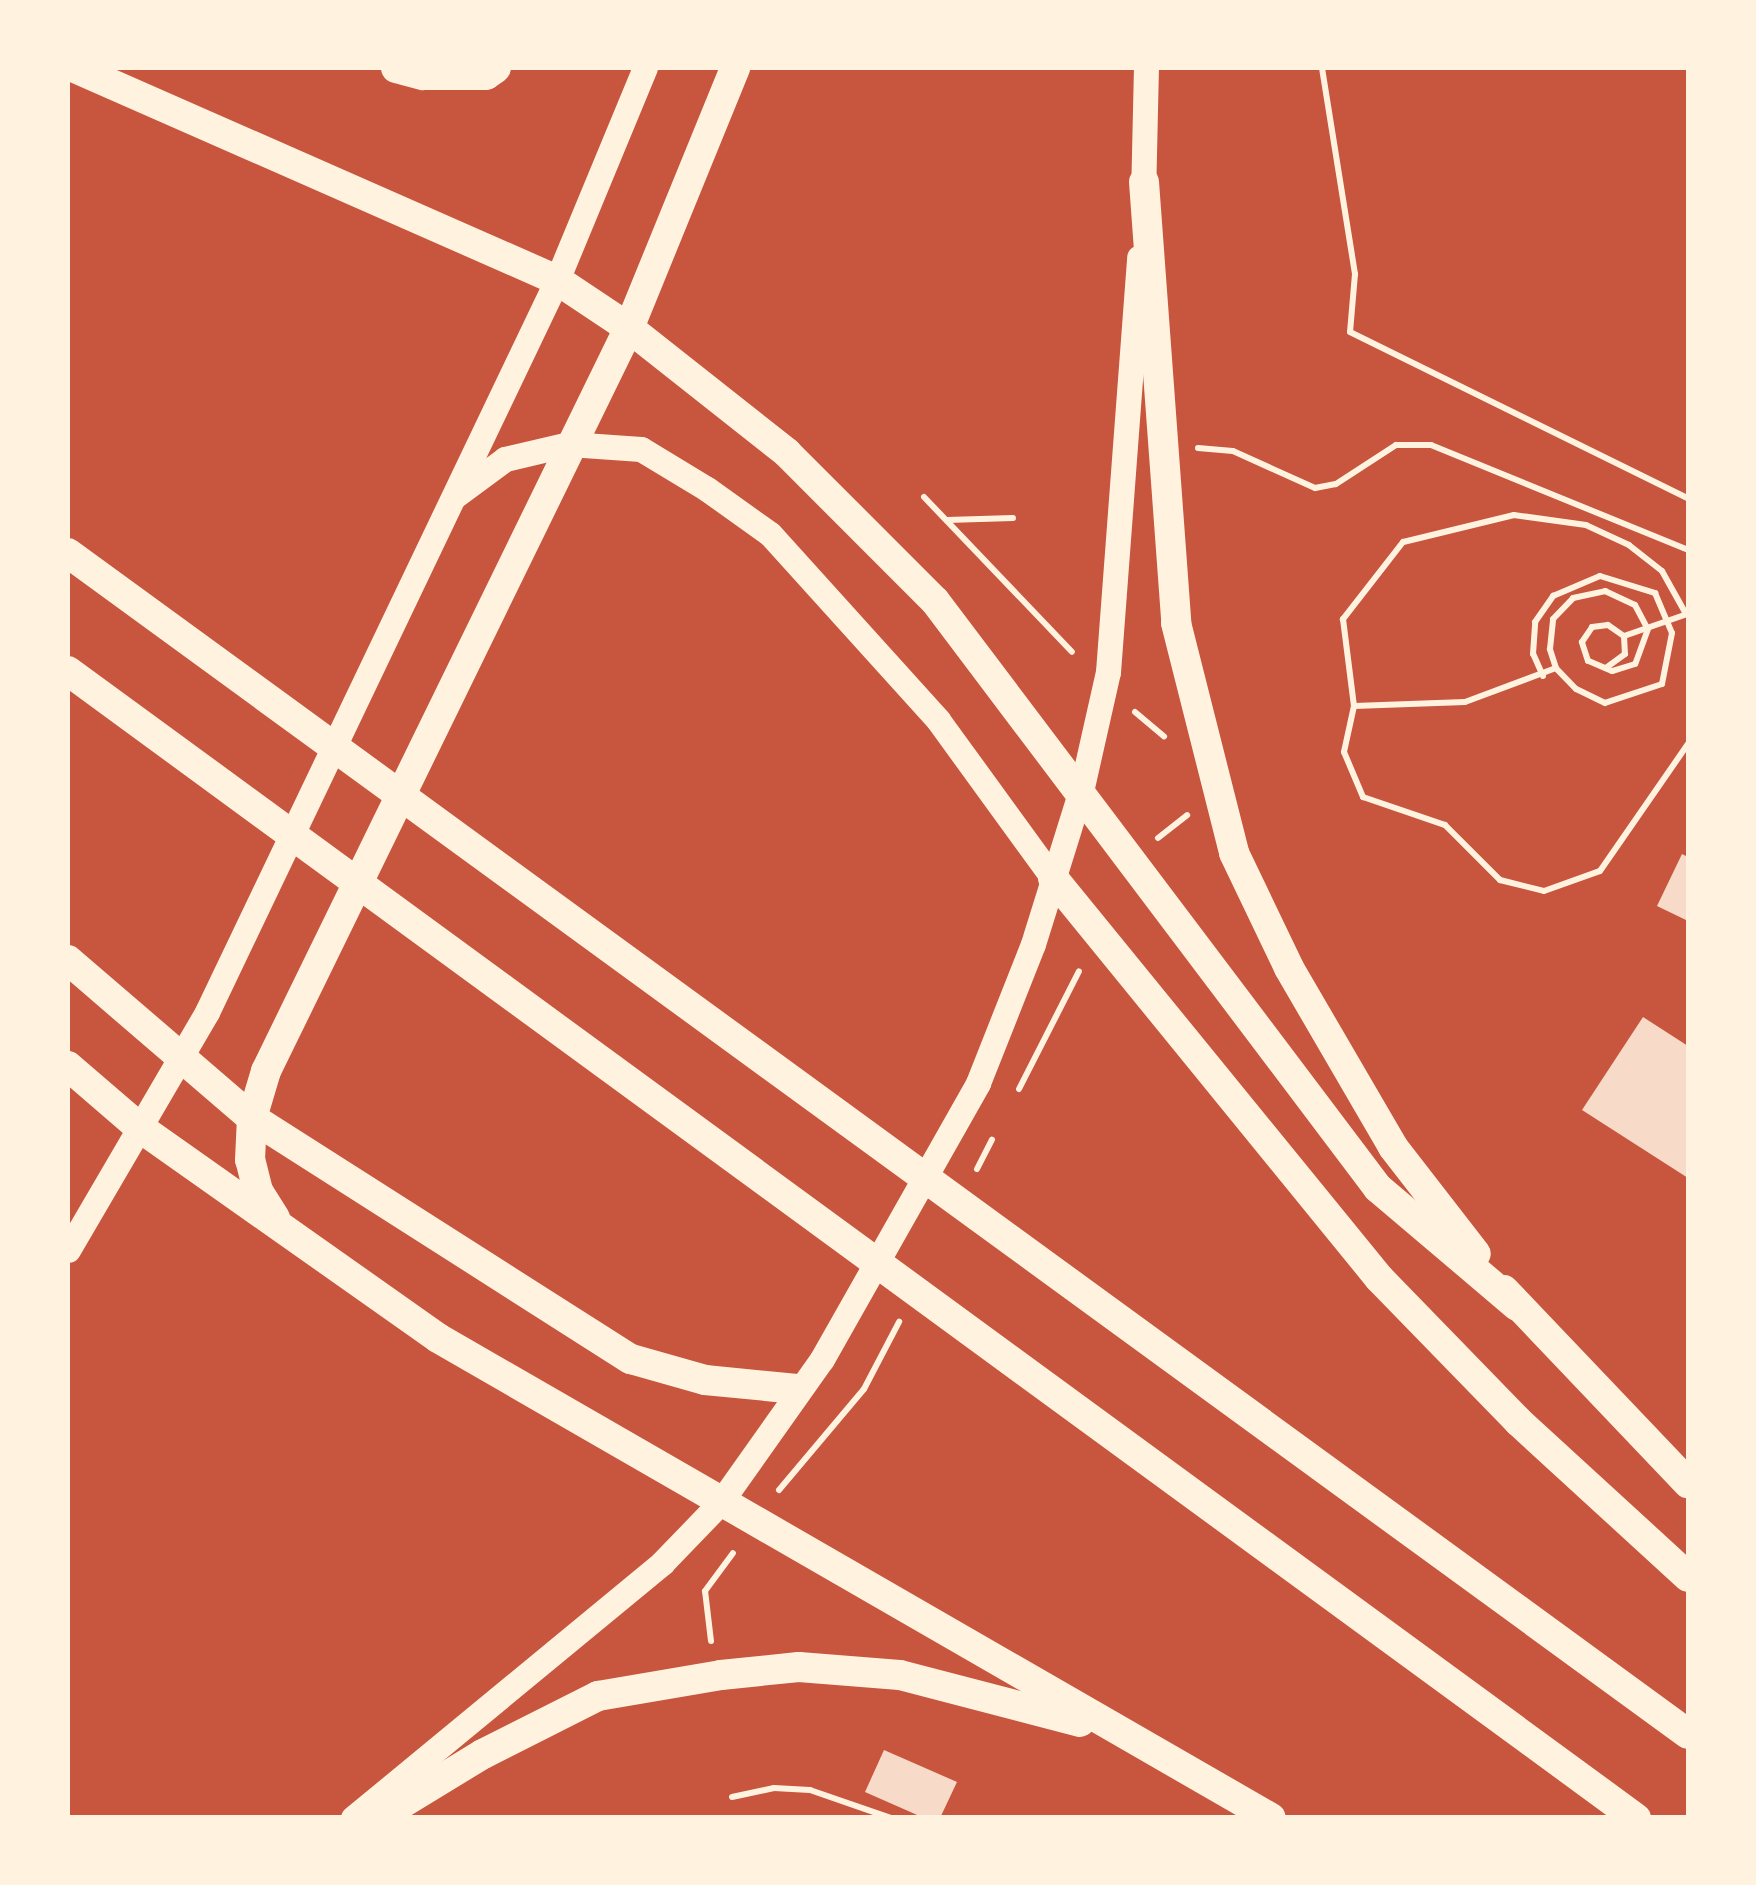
<!DOCTYPE html>
<html>
<head>
<meta charset="utf-8">
<style>
	body { margin:0 }
	#map { position:relative; width:1756px; height:1885px; overflow:hidden; background:#c8553d; font-family:"Roboto Condensed",sans-serif }
	div>[style] { position:absolute }
	.building>* { inset:0; background:#f7dbc8 }
	.path>* { height:6px; margin:-3px; padding:0 3px; transform-origin:3px; border-radius:3px; background:#fff3e0 }
	.primary>* { height:25px; margin:-12.5px; padding:0 12.5px; transform-origin:12.5px; border-radius:12.5px; background:#fff3e0 }
	.motorway>* { height:30px; margin:-15px; padding:0 15px; transform-origin:15px; border-radius:15px; background:#fff3e0 }
	span { translate:-50% -50%; white-space:nowrap; text-align:center; line-height:1.15; -webkit-text-stroke:10px #fff3e0; paint-order:stroke }
	.frame { position:absolute; inset:0; border:70px solid #fff3e0; pointer-events:none }
</style>
</head>
<body>
<div id="map">
	<div class="building">
		<div style="clip-path:polygon(1682px 854px,1688px 857px,1688px 921px,1657px 906px)"></div>
		<div style="clip-path:polygon(1643px 1017px,1688px 1046px,1688px 1178px,1582px 1110px)"></div>
		<div style="clip-path:polygon(884px 1750px,957px 1782px,940px 1818px,924px 1818px,865px 1792px)"></div>
	</div>
	<div class="path">
		<div style="left:1322px;top:68px;width:209px;rotate:80.9deg"></div>
		<div style="left:1355px;top:274px;width:58px;rotate:94.9deg"></div>
		<div style="left:1350px;top:332px;width:377px;rotate:26.2deg"></div>
		<div style="left:1198px;top:448px;width:35px;rotate:5deg"></div>
		<div style="left:1233px;top:451px;width:90px;rotate:24.3deg"></div>
		<div style="left:1315px;top:488px;width:21px;rotate:-11deg"></div>
		<div style="left:1336px;top:484px;width:72px;rotate:-33deg"></div>
		<div style="left:1396px;top:445px;width:35px"></div>
		<div style="left:1431px;top:445px;width:278px;rotate:22.2deg"></div>
		<div style="left:924px;top:497px;width:214px;rotate:46.3deg"></div>
		<div style="left:947px;top:520px;width:66px;rotate:-1.7deg"></div>
		<div style="left:1686px;top:614px;width:49px;rotate:-119.2deg"></div>
		<div style="left:1662px;top:571px;width:42px;rotate:-141.8deg"></div>
		<div style="left:1629px;top:545px;width:47px;rotate:-155.1deg"></div>
		<div style="left:1586px;top:525px;width:73px;rotate:-172.1deg"></div>
		<div style="left:1514px;top:515px;width:114px;rotate:166.3deg"></div>
		<div style="left:1403px;top:542px;width:98px;rotate:127.9deg"></div>
		<div style="left:1343px;top:619px;width:88px;rotate:82.8deg"></div>
		<div style="left:1354px;top:706px;width:47px;rotate:102.3deg"></div>
		<div style="left:1344px;top:752px;width:49px;rotate:67.1deg"></div>
		<div style="left:1363px;top:797px;width:87px;rotate:18.9deg"></div>
		<div style="left:1445px;top:825px;width:78px;rotate:45deg"></div>
		<div style="left:1500px;top:880px;width:45px;rotate:14deg"></div>
		<div style="left:1544px;top:891px;width:59px;rotate:-19.7deg"></div>
		<div style="left:1600px;top:871px;width:155px;rotate:-55.3deg"></div>
		<div style="left:1624px;top:636px;width:67px;rotate:-19.2deg"></div>
		<div style="left:1543px;top:676px;width:24px;rotate:-114deg"></div>
		<div style="left:1533px;top:654px;width:32px;rotate:-86deg"></div>
		<div style="left:1535px;top:622px;width:32px;rotate:-55deg"></div>
		<div style="left:1553px;top:596px;width:51px;rotate:-23.1deg"></div>
		<div style="left:1600px;top:576px;width:58px;rotate:17.2deg"></div>
		<div style="left:1655px;top:593px;width:43px;rotate:67deg"></div>
		<div style="left:1672px;top:633px;width:52px;rotate:101.1deg"></div>
		<div style="left:1662px;top:684px;width:60px;rotate:161.6deg"></div>
		<div style="left:1605px;top:703px;width:32px;rotate:-154deg"></div>
		<div style="left:1576px;top:689px;width:29px;rotate:-134deg"></div>
		<div style="left:1556px;top:668px;width:20px;rotate:-108deg"></div>
		<div style="left:1550px;top:649px;width:30px;rotate:-84deg"></div>
		<div style="left:1553px;top:619px;width:29px;rotate:-46deg"></div>
		<div style="left:1573px;top:598px;width:33px;rotate:-12deg"></div>
		<div style="left:1605px;top:591px;width:33px;rotate:25deg"></div>
		<div style="left:1635px;top:605px;width:27px;rotate:62deg"></div>
		<div style="left:1648px;top:629px;width:37px;rotate:110deg"></div>
		<div style="left:1635px;top:664px;width:24px;rotate:163deg"></div>
		<div style="left:1612px;top:671px;width:26px;rotate:-157deg"></div>
		<div style="left:1588px;top:661px;width:20px;rotate:-108deg"></div>
		<div style="left:1582px;top:642px;width:18px;rotate:-56deg"></div>
		<div style="left:1592px;top:627px;width:16px;rotate:-7deg"></div>
		<div style="left:1608px;top:625px;width:19px;rotate:35deg"></div>
		<div style="left:1624px;top:636px;width:18px;rotate:87deg"></div>
		<div style="left:1625px;top:654px;width:24px;rotate:144deg"></div>
		<div style="left:1354px;top:706px;width:111px;rotate:-2.1deg"></div>
		<div style="left:1465px;top:702px;width:97px;rotate:-20.5deg"></div>
		<div style="left:1135px;top:712px;width:38px;rotate:40deg"></div>
		<div style="left:1158px;top:838px;width:37px;rotate:-38deg"></div>
		<div style="left:1019px;top:1089px;width:132px;rotate:-63deg"></div>
		<div style="left:977px;top:1169px;width:33px;rotate:-63deg"></div>
		<div style="left:779px;top:1490px;width:132px;rotate:-49.9deg"></div>
		<div style="left:864px;top:1389px;width:76px;rotate:-62.4deg"></div>
		<div style="left:711px;top:1641px;width:50px;rotate:-96.8deg"></div>
		<div style="left:705px;top:1591px;width:47px;rotate:-53.6deg"></div>
		<div style="left:732px;top:1797px;width:43px;rotate:-12.1deg"></div>
		<div style="left:774px;top:1788px;width:36px;rotate:3deg"></div>
		<div style="left:810px;top:1790px;width:86px;rotate:19.1deg"></div>
	</div>
	<div class="primary">
		<div style="left:1143px;top:198px;width:130px;rotate:-88.7deg"></div>
		<div style="left:455px;top:496px;width:62px;rotate:-36.5deg"></div>
		<div style="left:505px;top:459px;width:66px;rotate:-13.2deg"></div>
		<div style="left:569px;top:444px;width:72px;rotate:4deg"></div>
		<div style="left:641px;top:449px;width:77px;rotate:31.2deg"></div>
		<div style="left:707px;top:489px;width:77px;rotate:35.5deg"></div>
		<div style="left:770px;top:534px;width:251px;rotate:47.9deg"></div>
		<div style="left:938px;top:720px;width:195px;rotate:54deg"></div>
		<div style="left:68px;top:1250px;width:276px;rotate:-59.7deg"></div>
		<div style="left:207px;top:1012px;width:811px;rotate:-64.45deg"></div>
		<div style="left:557px;top:280px;width:230px;rotate:-67.5deg"></div>
		<div style="left:353px;top:1818px;width:401px;rotate:-39.5deg"></div>
		<div style="left:662px;top:1563px;width:83px;rotate:-46deg"></div>
		<div style="left:720px;top:1503px;width:176px;rotate:-54.7deg"></div>
		<div style="left:822px;top:1359px;width:317px;rotate:-60.5deg"></div>
		<div style="left:978px;top:1083px;width:149px;rotate:-68.4deg"></div>
		<div style="left:1033px;top:944px;width:164px;rotate:-72.7deg"></div>
		<div style="left:1082px;top:787px;width:118px;rotate:-77.3deg"></div>
		<div style="left:1108px;top:672px;width:416px;rotate:-85.7deg"></div>
	</div>
	<div class="motorway">
		<div style="left:75px;top:68px;width:527px;rotate:23.74deg"></div>
		<div style="left:557px;top:280px;width:87px;rotate:33.7deg"></div>
		<div style="left:629px;top:328px;width:201px;rotate:38.3deg"></div>
		<div style="left:787px;top:453px;width:209px;rotate:45deg"></div>
		<div style="left:935px;top:601px;width:735px;rotate:52.96deg"></div>
		<div style="left:1378px;top:1188px;width:182px;rotate:40.3deg"></div>
		<div style="left:396px;top:68px;width:28px;rotate:15deg"></div>
		<div style="left:423px;top:75px;width:63px"></div>
		<div style="left:486px;top:75px;width:12px;rotate:-35deg"></div>
		<div style="left:1144px;top:182px;width:442px;rotate:85.8deg"></div>
		<div style="left:1176px;top:623px;width:237px;rotate:75.8deg"></div>
		<div style="left:1234px;top:853px;width:127px;rotate:64.4deg"></div>
		<div style="left:1289px;top:968px;width:207px;rotate:59.8deg"></div>
		<div style="left:1393px;top:1147px;width:135px;rotate:52.2deg"></div>
		<div style="left:68px;top:553px;width:2005px;rotate:36.09deg"></div>
		<div style="left:68px;top:671px;width:1943px;rotate:36.19deg"></div>
		<div style="left:1053px;top:878px;width:516px;rotate:50.82deg"></div>
		<div style="left:1379px;top:1278px;width:201px;rotate:45.8deg"></div>
		<div style="left:1519px;top:1422px;width:229px;rotate:42.5deg"></div>
		<div style="left:68px;top:960px;width:243px;rotate:40.7deg"></div>
		<div style="left:252px;top:1118px;width:449px;rotate:32.5deg"></div>
		<div style="left:631px;top:1359px;width:77px;rotate:15.8deg"></div>
		<div style="left:705px;top:1380px;width:92px;rotate:5.6deg"></div>
		<div style="left:68px;top:1066px;width:94px;rotate:40.7deg"></div>
		<div style="left:139px;top:1127px;width:366px;rotate:35.2deg"></div>
		<div style="left:438px;top:1338px;width:961px;rotate:29.95deg"></div>
		<div style="left:275px;top:1218px;width:32px;rotate:-122deg"></div>
		<div style="left:258px;top:1191px;width:32px;rotate:-104deg"></div>
		<div style="left:250px;top:1160px;width:42px;rotate:-87.3deg"></div>
		<div style="left:252px;top:1118px;width:49px;rotate:-73.4deg"></div>
		<div style="left:266px;top:1071px;width:827px;rotate:-63.96deg"></div>
		<div style="left:629px;top:328px;width:281px;rotate:-67.8deg"></div>
		<div style="left:1504px;top:1290px;width:267px;rotate:46.4deg"></div>
		<div style="left:378px;top:1818px;width:123px;rotate:-31.4deg"></div>
		<div style="left:483px;top:1754px;width:129px;rotate:-26.8deg"></div>
		<div style="left:598px;top:1696px;width:125px;rotate:-9.7deg"></div>
		<div style="left:721px;top:1675px;width:78px;rotate:-5.9deg"></div>
		<div style="left:799px;top:1667px;width:101px;rotate:4.5deg"></div>
		<div style="left:900px;top:1675px;width:186px;rotate:14.6deg"></div>
	</div>
	<div class="frame"></div>
</div>
</body>
</html>
